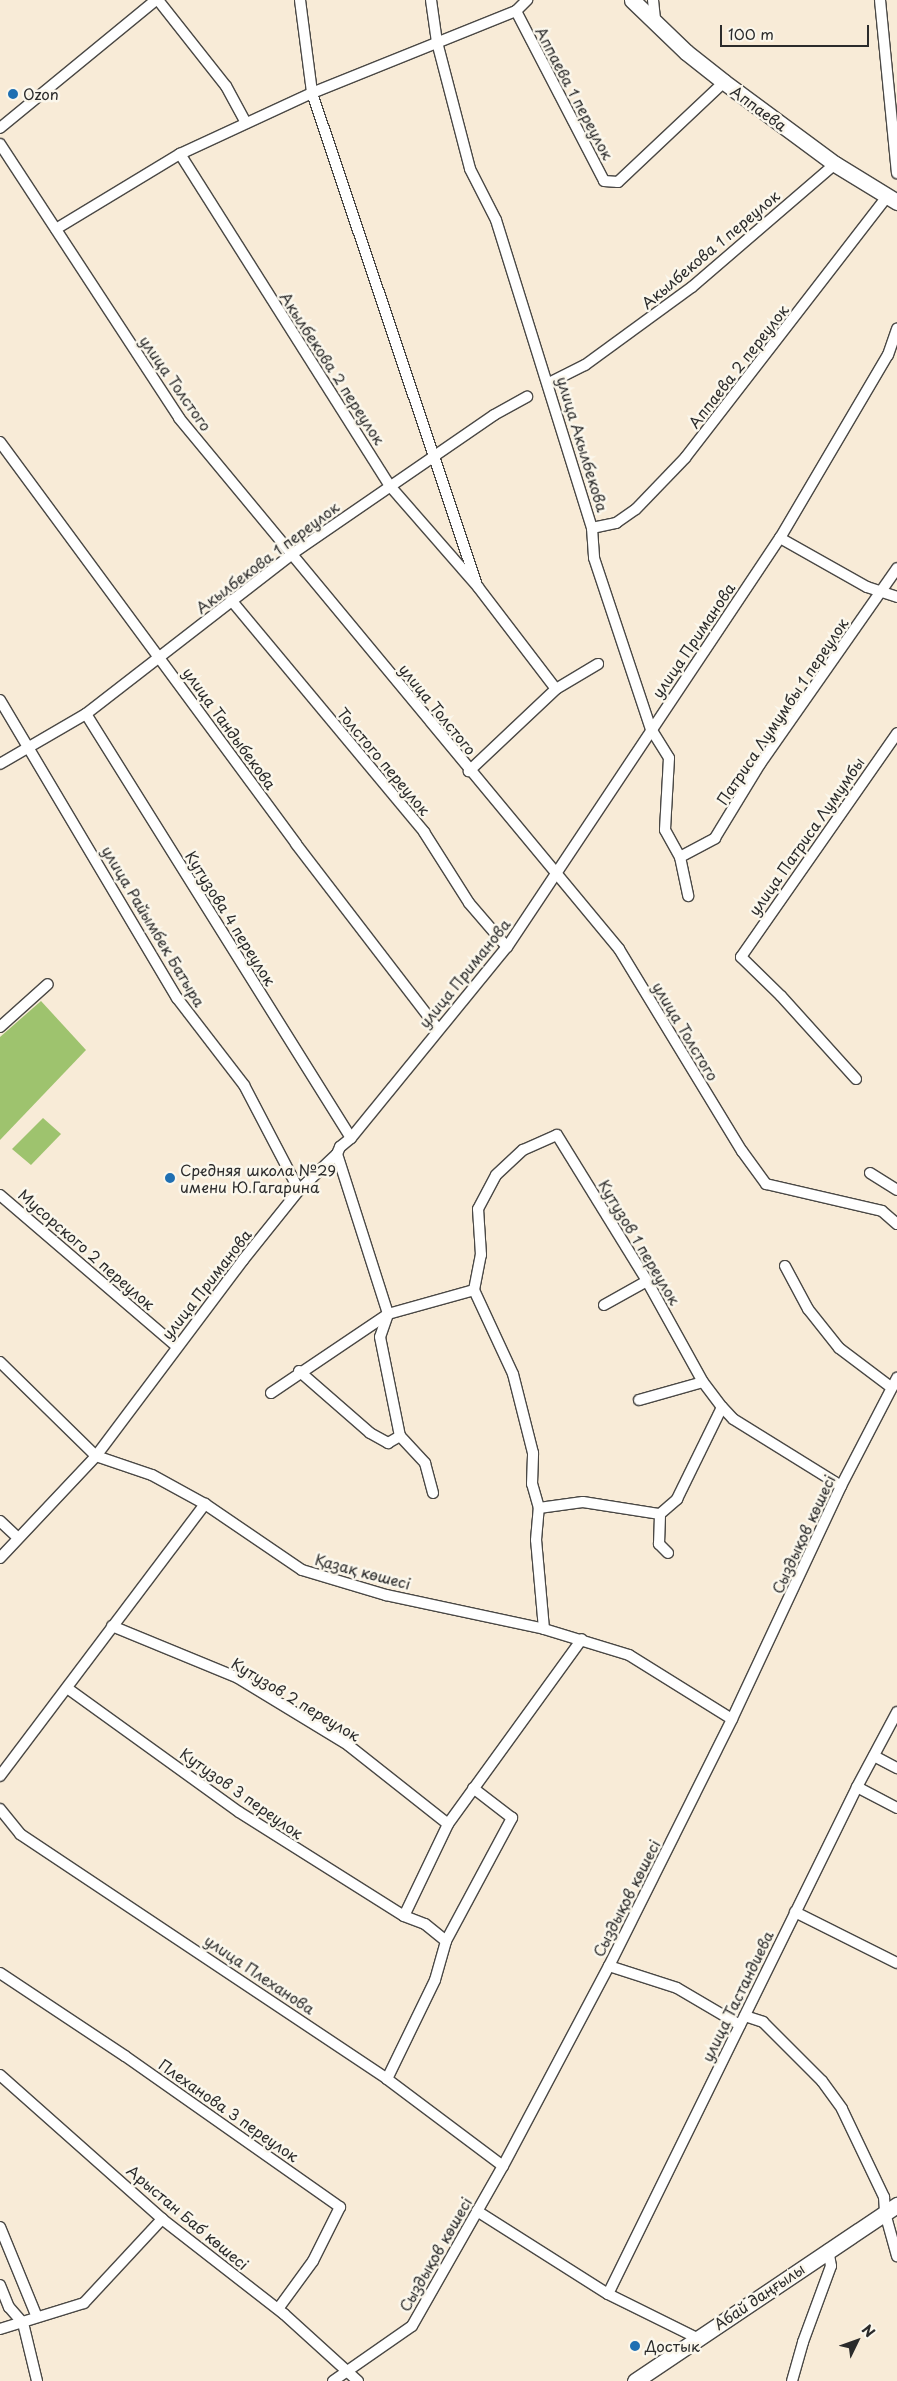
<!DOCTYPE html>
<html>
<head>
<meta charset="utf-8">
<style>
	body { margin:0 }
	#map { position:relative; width:897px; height:2381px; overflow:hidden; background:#f8ebd7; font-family:"Playpen Sans",sans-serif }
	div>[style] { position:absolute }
	.green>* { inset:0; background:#9ec36e }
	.roads { filter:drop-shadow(1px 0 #4a4845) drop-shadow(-1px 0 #4a4845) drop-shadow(0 1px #4a4845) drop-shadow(0 -1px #4a4845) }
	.street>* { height:10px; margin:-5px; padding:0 5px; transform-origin:5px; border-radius:5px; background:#fff }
	.secondary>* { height:15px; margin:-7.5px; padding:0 7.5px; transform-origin:7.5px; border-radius:7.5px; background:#fff }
	.dots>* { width:14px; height:14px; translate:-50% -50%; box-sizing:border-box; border:2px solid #fbf7ec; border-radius:50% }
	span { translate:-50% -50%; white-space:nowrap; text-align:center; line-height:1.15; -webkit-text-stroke:5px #fbf7ec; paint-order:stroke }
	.street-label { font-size:15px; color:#2b2b2b }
	.poi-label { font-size:15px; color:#2b2b2b }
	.left { translate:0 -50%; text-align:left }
	.north { position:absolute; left:832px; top:2316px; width:50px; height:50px; -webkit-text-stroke:4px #fbf7ec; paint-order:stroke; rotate:48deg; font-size:14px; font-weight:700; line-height:20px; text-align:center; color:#2b2b2b }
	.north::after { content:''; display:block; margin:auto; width:18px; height:22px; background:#2b2b2b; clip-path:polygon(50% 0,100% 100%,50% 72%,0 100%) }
	.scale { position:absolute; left:720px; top:25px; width:149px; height:22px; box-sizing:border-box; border:2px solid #2b2b2b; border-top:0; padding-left:6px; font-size:15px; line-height:18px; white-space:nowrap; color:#2b2b2b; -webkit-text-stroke:4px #fbf7ec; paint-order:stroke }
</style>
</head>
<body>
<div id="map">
	<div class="green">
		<div style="clip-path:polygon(41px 1001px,86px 1050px,0 1140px,0 1037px)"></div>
		<div style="clip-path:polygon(43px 1118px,61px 1134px,31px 1165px,12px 1149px)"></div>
	</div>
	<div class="roads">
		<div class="street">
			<div style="left:158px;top:0;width:110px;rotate:51.7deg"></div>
			<div style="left:226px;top:86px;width:42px;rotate:61.6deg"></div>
			<div style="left:300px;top:0;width:94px;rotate:82.6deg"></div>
			<div style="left:312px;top:93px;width:516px;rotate:71.46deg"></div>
			<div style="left:431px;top:0;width:42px;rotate:81.9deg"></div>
			<div style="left:437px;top:42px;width:131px;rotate:75.4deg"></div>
			<div style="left:470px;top:169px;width:57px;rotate:63deg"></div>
			<div style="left:496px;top:220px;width:323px;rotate:72.7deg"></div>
			<div style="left:592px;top:528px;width:30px;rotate:86deg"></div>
			<div style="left:594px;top:558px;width:180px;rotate:71.6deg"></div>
			<div style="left:651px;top:729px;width:34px;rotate:58deg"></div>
			<div style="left:669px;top:758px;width:72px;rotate:93.2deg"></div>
			<div style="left:665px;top:830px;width:31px;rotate:61deg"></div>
			<div style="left:680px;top:857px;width:40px;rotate:78deg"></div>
			<div style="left:653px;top:0;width:20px;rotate:84deg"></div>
			<div style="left:880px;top:0;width:174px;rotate:84.4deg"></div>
			<div style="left:516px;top:11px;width:191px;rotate:62.6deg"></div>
			<div style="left:604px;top:181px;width:14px;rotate:4deg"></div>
			<div style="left:618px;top:182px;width:146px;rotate:-43.3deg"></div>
			<div style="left:0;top:128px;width:202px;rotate:-39.4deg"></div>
			<div style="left:0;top:144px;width:327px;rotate:56.8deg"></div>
			<div style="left:179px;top:418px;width:690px;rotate:50.35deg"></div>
			<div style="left:619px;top:949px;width:237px;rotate:58.7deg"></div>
			<div style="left:742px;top:1151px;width:41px;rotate:54deg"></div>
			<div style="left:766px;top:1184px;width:119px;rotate:13.1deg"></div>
			<div style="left:882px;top:1211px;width:20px;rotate:41deg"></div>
			<div style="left:180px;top:154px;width:393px;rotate:57.7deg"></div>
			<div style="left:390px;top:486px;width:134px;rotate:48.9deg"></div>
			<div style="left:478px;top:587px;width:128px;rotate:52.6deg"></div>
			<div style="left:556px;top:689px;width:120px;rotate:136.7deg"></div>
			<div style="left:56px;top:229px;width:145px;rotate:-31.2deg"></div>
			<div style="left:180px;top:154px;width:145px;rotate:-24.8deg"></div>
			<div style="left:312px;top:93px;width:220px;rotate:-21.9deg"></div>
			<div style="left:516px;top:11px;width:16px;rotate:-45deg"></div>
			<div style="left:549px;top:383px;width:40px;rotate:-26.6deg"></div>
			<div style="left:585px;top:365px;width:132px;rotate:-36.1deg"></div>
			<div style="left:692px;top:287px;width:189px;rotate:-40.7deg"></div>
			<div style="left:0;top:442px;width:499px;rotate:53.6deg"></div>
			<div style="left:296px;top:844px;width:233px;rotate:52.5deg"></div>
			<div style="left:592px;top:528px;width:25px;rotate:-12deg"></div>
			<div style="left:616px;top:523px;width:24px;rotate:-35deg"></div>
			<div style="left:636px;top:509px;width:71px;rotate:-46.1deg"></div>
			<div style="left:685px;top:458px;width:330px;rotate:-52.3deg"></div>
			<div style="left:780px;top:538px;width:100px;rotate:29.4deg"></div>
			<div style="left:867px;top:587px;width:32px;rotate:18deg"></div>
			<div style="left:231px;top:600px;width:302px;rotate:50.2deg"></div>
			<div style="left:424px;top:832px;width:84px;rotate:57.6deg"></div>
			<div style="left:469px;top:903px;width:58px;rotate:49.2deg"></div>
			<div style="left:556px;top:689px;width:49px;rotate:-30.8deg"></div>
			<div style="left:0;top:700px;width:347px;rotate:59.3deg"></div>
			<div style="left:177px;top:998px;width:110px;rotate:52.4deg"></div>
			<div style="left:244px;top:1085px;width:119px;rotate:62.4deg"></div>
			<div style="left:86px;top:714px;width:500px;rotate:57.99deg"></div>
			<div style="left:0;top:764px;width:99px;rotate:-30.2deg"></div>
			<div style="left:86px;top:714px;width:261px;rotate:-37.8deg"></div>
			<div style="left:292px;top:554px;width:245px;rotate:-34.5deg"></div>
			<div style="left:494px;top:415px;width:38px;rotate:-29deg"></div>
			<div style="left:680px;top:857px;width:40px;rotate:-28deg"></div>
			<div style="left:715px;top:838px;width:87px;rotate:-58.7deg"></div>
			<div style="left:760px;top:764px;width:239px;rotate:-55deg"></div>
			<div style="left:0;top:1027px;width:64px;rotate:-41.9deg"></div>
			<div style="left:856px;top:1079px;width:112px;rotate:-132.1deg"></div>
			<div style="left:781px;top:996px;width:56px;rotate:-135.7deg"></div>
			<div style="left:741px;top:957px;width:273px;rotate:-55.1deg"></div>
			<div style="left:337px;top:1154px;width:168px;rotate:72.3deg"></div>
			<div style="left:388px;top:1314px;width:24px;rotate:109deg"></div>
			<div style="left:380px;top:1337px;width:101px;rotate:78.6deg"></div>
			<div style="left:400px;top:1436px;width:37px;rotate:47deg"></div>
			<div style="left:425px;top:1463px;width:31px;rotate:75deg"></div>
			<div style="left:870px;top:1173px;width:32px;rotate:32deg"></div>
			<div style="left:0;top:1195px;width:232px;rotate:40.6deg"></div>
			<div style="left:785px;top:1266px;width:49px;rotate:61.9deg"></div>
			<div style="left:808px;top:1309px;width:50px;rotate:51.5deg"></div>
			<div style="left:839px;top:1348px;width:66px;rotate:37deg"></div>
			<div style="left:604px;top:1305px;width:49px;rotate:-29.2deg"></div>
			<div style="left:0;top:1362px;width:134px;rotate:44.4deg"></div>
			<div style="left:96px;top:1456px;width:59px;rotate:18.7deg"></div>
			<div style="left:152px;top:1475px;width:60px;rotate:28.7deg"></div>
			<div style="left:205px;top:1504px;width:117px;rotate:34.2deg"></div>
			<div style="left:302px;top:1570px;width:88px;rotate:16.6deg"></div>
			<div style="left:386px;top:1595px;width:162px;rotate:12.1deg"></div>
			<div style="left:544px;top:1629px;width:89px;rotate:17deg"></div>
			<div style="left:629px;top:1655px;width:121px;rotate:31.9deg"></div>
			<div style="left:299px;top:1371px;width:94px;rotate:41.1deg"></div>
			<div style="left:370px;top:1433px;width:21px;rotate:29deg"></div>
			<div style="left:388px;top:1443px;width:14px;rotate:-30deg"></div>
			<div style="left:271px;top:1393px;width:141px;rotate:-34deg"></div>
			<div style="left:388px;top:1314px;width:89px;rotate:-15.6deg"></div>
			<div style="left:639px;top:1400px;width:66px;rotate:-15.7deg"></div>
			<div style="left:539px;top:1508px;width:44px;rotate:-7.8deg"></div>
			<div style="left:583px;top:1502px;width:78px;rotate:8.9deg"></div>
			<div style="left:0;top:1521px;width:25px;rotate:43deg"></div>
			<div style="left:668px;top:1553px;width:13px;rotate:-135deg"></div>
			<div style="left:659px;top:1544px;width:30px;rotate:-88deg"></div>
			<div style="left:660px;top:1514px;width:23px;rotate:-41deg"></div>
			<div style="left:677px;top:1499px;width:102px;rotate:-63.9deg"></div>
			<div style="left:0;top:1558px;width:140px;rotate:-46.7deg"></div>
			<div style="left:96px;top:1456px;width:245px;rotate:-53.1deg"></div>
			<div style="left:243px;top:1260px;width:90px;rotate:-51.3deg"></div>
			<div style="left:299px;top:1190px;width:52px;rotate:-43.5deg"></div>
			<div style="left:337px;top:1154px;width:8px;rotate:-67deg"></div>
			<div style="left:340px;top:1147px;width:14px;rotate:-39deg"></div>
			<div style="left:351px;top:1138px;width:247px;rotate:-50.8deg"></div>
			<div style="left:507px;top:947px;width:492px;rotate:-56.3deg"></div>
			<div style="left:780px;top:538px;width:212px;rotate:-59.5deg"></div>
			<div style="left:888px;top:355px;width:28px;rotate:-71deg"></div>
			<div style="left:112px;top:1626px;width:136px;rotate:22.4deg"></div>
			<div style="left:238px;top:1678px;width:129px;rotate:31.3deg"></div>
			<div style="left:348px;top:1745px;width:127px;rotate:38.3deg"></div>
			<div style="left:544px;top:1629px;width:89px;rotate:-95.1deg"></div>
			<div style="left:536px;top:1540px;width:32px;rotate:-85deg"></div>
			<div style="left:539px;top:1508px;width:25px;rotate:-106deg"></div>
			<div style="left:532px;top:1484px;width:31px;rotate:-88deg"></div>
			<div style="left:533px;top:1453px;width:81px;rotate:-104.2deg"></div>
			<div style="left:513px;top:1374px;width:93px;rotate:-114.9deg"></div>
			<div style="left:474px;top:1290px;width:36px;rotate:-79deg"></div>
			<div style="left:481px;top:1255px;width:46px;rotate:-93.7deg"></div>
			<div style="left:478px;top:1209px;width:38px;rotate:-62deg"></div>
			<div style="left:496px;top:1175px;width:37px;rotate:-43deg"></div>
			<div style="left:523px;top:1150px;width:37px;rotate:-24deg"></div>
			<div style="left:557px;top:1135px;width:172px;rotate:58.3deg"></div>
			<div style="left:647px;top:1281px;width:115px;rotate:61deg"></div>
			<div style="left:703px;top:1382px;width:31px;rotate:53deg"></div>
			<div style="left:722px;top:1407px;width:16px;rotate:47deg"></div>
			<div style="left:733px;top:1419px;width:127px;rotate:31.8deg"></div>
			<div style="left:67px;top:1688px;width:212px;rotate:35.8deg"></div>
			<div style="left:239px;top:1812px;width:195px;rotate:32.2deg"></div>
			<div style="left:404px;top:1916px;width:22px;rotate:21deg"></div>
			<div style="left:425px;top:1924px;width:27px;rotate:39deg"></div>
			<div style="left:874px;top:1756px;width:26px;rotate:28deg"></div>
			<div style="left:0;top:1776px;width:341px;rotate:-53deg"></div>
			<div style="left:857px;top:1787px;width:45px;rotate:27.7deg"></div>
			<div style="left:0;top:1809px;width:32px;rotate:51deg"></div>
			<div style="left:20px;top:1834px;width:441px;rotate:33.7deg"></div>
			<div style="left:387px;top:2079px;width:145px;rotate:36.9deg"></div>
			<div style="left:795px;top:1912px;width:114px;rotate:26.6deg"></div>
			<div style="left:404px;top:1916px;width:102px;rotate:-64.4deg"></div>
			<div style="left:448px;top:1824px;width:228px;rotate:-54.1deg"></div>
			<div style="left:609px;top:1966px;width:71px;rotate:17.9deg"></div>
			<div style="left:677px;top:1988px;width:73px;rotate:30.4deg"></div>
			<div style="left:0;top:1973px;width:150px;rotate:33.6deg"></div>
			<div style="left:125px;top:2056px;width:263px;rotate:35.1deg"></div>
			<div style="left:340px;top:2207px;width:60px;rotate:116.6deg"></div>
			<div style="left:313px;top:2261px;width:59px;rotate:126.1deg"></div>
			<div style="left:745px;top:2016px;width:19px;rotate:18deg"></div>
			<div style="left:763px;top:2022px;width:83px;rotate:45deg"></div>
			<div style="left:822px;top:2081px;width:34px;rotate:54deg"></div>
			<div style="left:842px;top:2109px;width:98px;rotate:64.5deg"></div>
			<div style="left:884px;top:2197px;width:16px;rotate:86deg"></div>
			<div style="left:885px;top:2213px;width:45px;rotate:74.4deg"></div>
			<div style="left:0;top:2075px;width:217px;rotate:41.6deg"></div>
			<div style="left:162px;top:2219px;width:155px;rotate:37.9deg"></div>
			<div style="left:284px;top:2314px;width:100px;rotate:42.2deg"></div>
			<div style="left:387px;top:2079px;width:110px;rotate:-64.1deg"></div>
			<div style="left:435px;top:1980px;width:41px;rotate:-74.2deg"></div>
			<div style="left:446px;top:1941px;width:140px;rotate:-61.8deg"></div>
			<div style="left:512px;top:1818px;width:49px;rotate:-142.4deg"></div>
			<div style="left:477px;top:2211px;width:155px;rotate:32.4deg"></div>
			<div style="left:608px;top:2294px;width:99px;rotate:26.3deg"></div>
			<div style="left:0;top:2227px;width:97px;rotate:67.7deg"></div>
			<div style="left:0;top:2285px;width:24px;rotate:68deg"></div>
			<div style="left:9px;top:2307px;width:21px;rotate:49deg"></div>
			<div style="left:23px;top:2323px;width:60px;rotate:76.4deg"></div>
			<div style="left:608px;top:2294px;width:565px;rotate:-63.84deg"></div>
			<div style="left:857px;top:1787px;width:85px;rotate:-61.9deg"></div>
			<div style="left:0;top:2329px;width:88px;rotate:-17.2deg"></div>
			<div style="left:84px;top:2303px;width:115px;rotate:-47.1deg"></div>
			<div style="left:333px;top:2381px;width:96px;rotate:-34.8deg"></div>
			<div style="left:412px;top:2326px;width:184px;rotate:-60.4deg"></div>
			<div style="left:503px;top:2166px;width:226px;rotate:-62.1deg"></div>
			<div style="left:609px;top:1966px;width:276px;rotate:-63.5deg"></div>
			<div style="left:732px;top:1719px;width:257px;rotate:-64.9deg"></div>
			<div style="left:841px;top:1486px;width:122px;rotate:-62.6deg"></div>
			<div style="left:792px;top:2381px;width:41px;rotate:-74.2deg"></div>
			<div style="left:803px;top:2342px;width:81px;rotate:-69.8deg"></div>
			<div style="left:831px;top:2266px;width:17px;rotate:-100deg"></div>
		</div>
		<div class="secondary">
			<div style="left:632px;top:0;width:75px;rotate:43.9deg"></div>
			<div style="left:686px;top:52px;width:48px;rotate:38.3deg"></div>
			<div style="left:724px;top:82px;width:138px;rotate:36.5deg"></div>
			<div style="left:835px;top:164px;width:73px;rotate:31.5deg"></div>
			<div style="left:635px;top:2381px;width:316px;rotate:-33.9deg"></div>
		</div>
	</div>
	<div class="dots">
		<div style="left:13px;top:94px;background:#1f6fb2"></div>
		<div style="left:170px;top:1178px;background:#1f6fb2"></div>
		<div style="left:635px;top:2346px;background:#1f6fb2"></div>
	</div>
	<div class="street-label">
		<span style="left:575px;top:93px;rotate:62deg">Аппаева 1 переулок</span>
		<span style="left:759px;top:108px;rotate:36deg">Аппаева</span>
		<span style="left:710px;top:249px;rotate:-40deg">Акылбекова 1 переулок</span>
		<span style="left:738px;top:366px;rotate:-52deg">Аппаева 2 переулок</span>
		<span style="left:333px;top:368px;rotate:57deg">Акылбекова 2 переулок</span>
		<span style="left:176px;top:383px;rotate:55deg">улица Толстого</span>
		<span style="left:583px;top:444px;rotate:73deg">улица Акылбекова</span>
		<span style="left:267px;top:557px;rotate:-37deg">Акылбекова 1 переулок</span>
		<span style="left:693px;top:640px;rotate:-56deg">улица Приманова</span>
		<span style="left:438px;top:709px;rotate:51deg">улица Толстого</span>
		<span style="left:782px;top:711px;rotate:-56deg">Патриса Лумумбы 1 переулок</span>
		<span style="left:230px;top:728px;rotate:54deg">улица Тандыбекова</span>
		<span style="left:384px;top:761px;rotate:50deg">Толстого переулок</span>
		<span style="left:806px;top:836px;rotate:-55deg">улица Патриса Лумумбы</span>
		<span style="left:231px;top:918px;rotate:58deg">Кутузова 4 переулок</span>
		<span style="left:154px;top:926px;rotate:59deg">улица Райымбек Батыра</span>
		<span style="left:464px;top:973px;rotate:-51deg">улица Приманова</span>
		<span style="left:686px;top:1031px;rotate:59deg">улица Толстого</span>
		<span style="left:640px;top:1242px;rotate:59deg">Кутузов 1 переулок</span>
		<span style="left:87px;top:1249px;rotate:41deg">Мусорского 2 переулок</span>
		<span style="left:206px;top:1284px;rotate:-52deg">улица Приманова</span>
		<span style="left:803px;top:1534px;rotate:-65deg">Сыздықов көшесі</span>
		<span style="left:363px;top:1571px;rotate:15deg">Қазақ көшесі</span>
		<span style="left:296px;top:1699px;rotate:31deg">Кутузов 2 переулок</span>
		<span style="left:242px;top:1793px;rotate:35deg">Кутузов 3 переулок</span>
		<span style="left:626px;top:1898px;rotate:-63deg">Сыздықов көшесі</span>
		<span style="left:260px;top:1974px;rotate:34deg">улица Плеханова</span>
		<span style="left:737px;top:1996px;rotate:-64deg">улица Тастандиева</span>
		<span style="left:229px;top:2110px;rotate:35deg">Плеханова 3 переулок</span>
		<span style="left:188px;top:2217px;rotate:40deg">Арыстан Баб көшесі</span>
		<span style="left:435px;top:2254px;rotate:-60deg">Сыздықов көшесі</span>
		<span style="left:759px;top:2296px;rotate:-34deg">Абай даңғылы</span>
	</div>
	<div class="poi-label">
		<span class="left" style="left:23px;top:94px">Ozon</span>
		<span class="left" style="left:180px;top:1178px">Средняя школа №29<br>имени Ю.Гагарина</span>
		<span class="left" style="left:645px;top:2346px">Достык</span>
	</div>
	<div class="north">N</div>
	<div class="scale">100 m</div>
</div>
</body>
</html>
